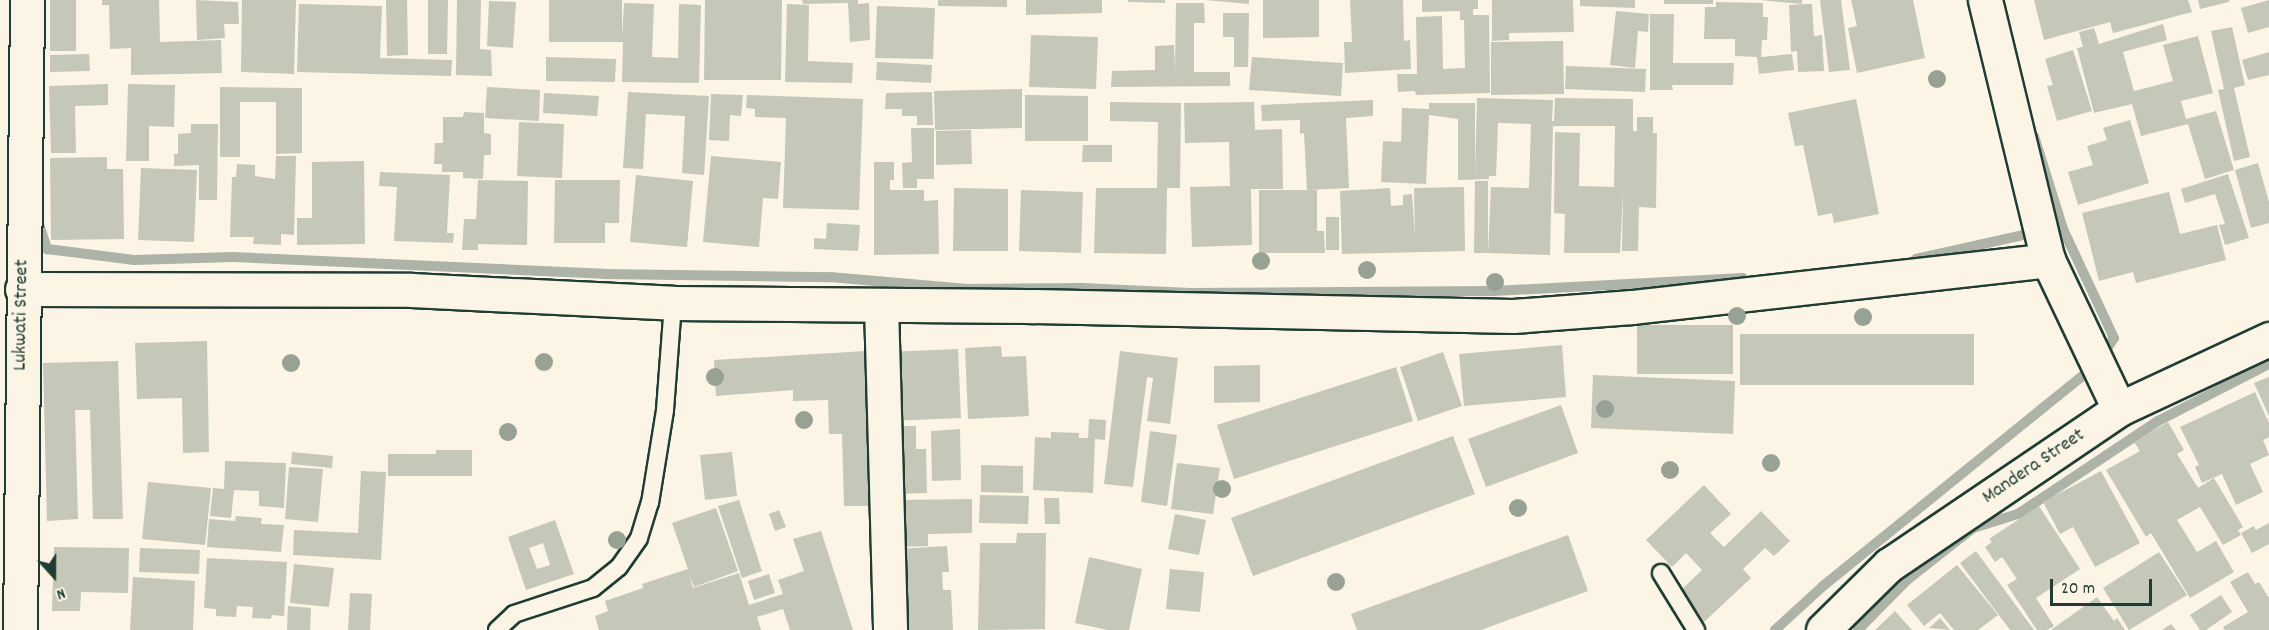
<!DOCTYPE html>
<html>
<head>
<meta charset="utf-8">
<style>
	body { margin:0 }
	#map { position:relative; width:2269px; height:630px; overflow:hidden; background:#fcf5e5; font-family:Dekko,sans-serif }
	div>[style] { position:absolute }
	.stream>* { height:10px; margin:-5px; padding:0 5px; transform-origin:5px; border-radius:5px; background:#aeb3a7 }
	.building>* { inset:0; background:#c5c7b9 }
	.roads { filter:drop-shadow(2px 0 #1f3d34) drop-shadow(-2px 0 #1f3d34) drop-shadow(0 2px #1f3d34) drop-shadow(0 -2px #1f3d34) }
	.service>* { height:16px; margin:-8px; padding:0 8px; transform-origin:8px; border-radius:8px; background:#fcf5e5 }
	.minor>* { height:33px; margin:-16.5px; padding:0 16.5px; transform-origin:16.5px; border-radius:16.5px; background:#fcf5e5 }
	.trees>* { width:18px; height:18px; margin:-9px; border-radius:50%; background:#97a194 }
	span { translate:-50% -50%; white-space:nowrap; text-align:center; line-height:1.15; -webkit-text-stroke:5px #fcf5e5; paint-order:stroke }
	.street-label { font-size:20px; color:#1f3d34 }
	.north { position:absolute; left:24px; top:546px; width:60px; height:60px; -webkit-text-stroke:4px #fcf5e5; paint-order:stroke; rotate:159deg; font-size:16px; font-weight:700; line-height:24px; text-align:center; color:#1f3d34 }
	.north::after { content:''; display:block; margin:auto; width:21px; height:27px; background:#1f3d34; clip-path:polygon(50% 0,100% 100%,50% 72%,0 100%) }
	.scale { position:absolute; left:2050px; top:579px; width:102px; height:27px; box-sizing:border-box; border:3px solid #1f3d34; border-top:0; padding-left:8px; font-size:18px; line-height:21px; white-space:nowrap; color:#1f3d34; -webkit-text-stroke:4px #fcf5e5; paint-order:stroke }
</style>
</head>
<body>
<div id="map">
	<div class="stream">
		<div style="left:37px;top:218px;width:33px;rotate:72deg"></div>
		<div style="left:47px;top:249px;width:88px;rotate:7.2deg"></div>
		<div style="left:134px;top:260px;width:99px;rotate:-1.7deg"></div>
		<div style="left:233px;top:257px;width:371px;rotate:2.6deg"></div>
		<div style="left:604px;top:274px;width:226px;rotate:0.8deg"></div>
		<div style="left:830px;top:277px;width:138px;rotate:5deg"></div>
		<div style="left:967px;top:289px;width:115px;rotate:-0.5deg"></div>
		<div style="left:1082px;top:288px;width:108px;rotate:2.7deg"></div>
		<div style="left:1190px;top:293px;width:304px;rotate:-0.4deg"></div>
		<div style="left:1494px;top:291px;width:249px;rotate:-3deg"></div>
		<div style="left:1916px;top:259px;width:128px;rotate:-12.6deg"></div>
		<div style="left:2041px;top:231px;width:22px;rotate:-5deg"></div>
		<div style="left:1775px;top:630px;width:65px;rotate:-42.5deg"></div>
		<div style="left:1823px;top:586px;width:353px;rotate:-39deg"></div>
		<div style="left:2097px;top:364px;width:31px;rotate:-57deg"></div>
		<div style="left:2114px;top:338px;width:120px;rotate:-115.1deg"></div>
		<div style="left:2063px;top:229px;width:97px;rotate:-107.3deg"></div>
		<div style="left:1858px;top:630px;width:70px;rotate:-45.6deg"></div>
		<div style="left:1907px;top:580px;width:84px;rotate:-38.2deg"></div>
		<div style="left:1973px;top:528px;width:47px;rotate:-17.3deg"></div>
		<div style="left:2018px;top:514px;width:168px;rotate:-33.6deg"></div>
		<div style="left:2158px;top:421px;width:125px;rotate:-27.2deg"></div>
	</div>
	<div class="building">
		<div style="clip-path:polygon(50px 0,76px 0,76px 51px,50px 51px)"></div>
		<div style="clip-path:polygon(102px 0,159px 0,160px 42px,221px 40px,222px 73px,131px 75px,131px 48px,110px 49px,109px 5px,102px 5px)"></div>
		<div style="clip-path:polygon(196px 0,238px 2px,239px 24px,224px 24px,225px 38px,197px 40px)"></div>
		<div style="clip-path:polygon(242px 0,296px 0,294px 74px,241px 72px)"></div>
		<div style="clip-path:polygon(386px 0,407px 0,408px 55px,387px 56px)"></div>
		<div style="clip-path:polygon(428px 0,448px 0,447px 54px,428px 54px)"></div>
		<div style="clip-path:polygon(457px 0,481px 0,480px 49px,491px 50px,492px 76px,456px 75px)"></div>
		<div style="clip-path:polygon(549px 0,622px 0,622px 37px,624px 3px,654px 4px,652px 57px,678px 58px,679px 4px,701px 5px,699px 83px,622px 82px,623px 42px,549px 42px)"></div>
		<div style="clip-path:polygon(705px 0,782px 0,781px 80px,704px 80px)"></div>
		<div style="clip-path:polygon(802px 0,858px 0,858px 4px,869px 3px,870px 40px,850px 42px,848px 3px,803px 4px)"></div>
		<div style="clip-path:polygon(938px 0,1007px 0,1007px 7px,938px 6px)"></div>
		<div style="clip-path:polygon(1026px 0,1102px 0,1102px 13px,1026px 15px)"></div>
		<div style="clip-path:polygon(1128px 0,1165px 0,1165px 3px,1128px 2px)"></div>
		<div style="clip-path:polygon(1205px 0,1249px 0,1249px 4px)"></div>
		<div style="clip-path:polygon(1263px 0,1319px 0,1319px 37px,1263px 38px)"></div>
		<div style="clip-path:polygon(1350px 0,1403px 0,1404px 41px,1410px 40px,1411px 69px,1345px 73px,1344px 42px,1352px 42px)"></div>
		<div style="clip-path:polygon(1422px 0,1478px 0,1478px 9px,1473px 9px,1473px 15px,1489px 15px,1490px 93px,1416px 95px,1415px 91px,1398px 92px,1397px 74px,1417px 74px,1416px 17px,1442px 16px,1443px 69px,1465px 68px,1464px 20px,1460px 20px,1460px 11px,1422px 12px)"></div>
		<div style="clip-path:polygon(1492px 0,1573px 0,1574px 32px,1509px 33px,1509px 40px,1492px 41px)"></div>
		<div style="clip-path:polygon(1580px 0,1635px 0,1635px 8px,1580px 6px)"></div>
		<div style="clip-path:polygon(1664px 0,1713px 0,1713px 4px,1664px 4px)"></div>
		<div style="clip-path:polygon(1760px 0,1802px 0,1802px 4px)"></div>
		<div style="clip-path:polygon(1820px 0,1841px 0,1850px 70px,1829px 72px)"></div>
		<div style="clip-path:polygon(1851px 0,1913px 0,1925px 58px,1857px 73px,1848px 28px,1857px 26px)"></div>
		<div style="clip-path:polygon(2034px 0,2188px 0,2192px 12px,2113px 33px,2110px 22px,2044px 40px)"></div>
		<div style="clip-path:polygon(2198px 0,2229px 0,2229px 2px,2200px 9px)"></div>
		<div style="clip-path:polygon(2269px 0,2269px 27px,2248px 33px,2241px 8px)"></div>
		<div style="clip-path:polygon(489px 1px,516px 2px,513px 48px,487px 46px)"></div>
		<div style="clip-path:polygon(1716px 2px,1763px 3px,1763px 17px,1768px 17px,1767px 40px,1762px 40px,1761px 57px,1792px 54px,1794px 70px,1759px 74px,1757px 57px,1735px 56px,1735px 39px,1704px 39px,1705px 7px,1716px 7px)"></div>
		<div style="clip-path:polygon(1176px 3px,1204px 3px,1205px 23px,1194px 23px,1194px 72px,1230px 72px,1230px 86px,1111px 87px,1112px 71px,1155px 70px,1155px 46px,1174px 45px,1175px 72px)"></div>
		<div style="clip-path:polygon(299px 4px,382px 6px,380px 58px,452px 60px,451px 76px,297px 72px)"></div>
		<div style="clip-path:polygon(787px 4px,809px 5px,808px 61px,853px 63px,852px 83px,785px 82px)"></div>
		<div style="clip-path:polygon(1807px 4px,1812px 4px,1814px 36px,1822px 35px,1824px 71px,1798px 72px,1797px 51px,1791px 52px,1789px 5px)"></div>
		<div style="clip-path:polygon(877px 6px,935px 8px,933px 59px,875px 58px)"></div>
		<div style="clip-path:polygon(1616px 11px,1649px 14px,1648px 32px,1638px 31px,1635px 68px,1610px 65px)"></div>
		<div style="clip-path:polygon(1223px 13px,1249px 13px,1248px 67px,1234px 67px,1234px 37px,1223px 37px)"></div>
		<div style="clip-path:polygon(1650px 14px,1674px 14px,1673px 63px,1734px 63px,1733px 85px,1672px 85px,1673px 90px,1650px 90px)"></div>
		<div style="clip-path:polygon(2163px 24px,2167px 40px,2123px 52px,2134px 91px,2173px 81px,2163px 45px,2198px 36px,2213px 93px,2181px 101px,2186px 119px,2216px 111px,2234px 170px,2205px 179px,2188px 124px,2141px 136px,2132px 104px,2094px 113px,2077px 48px,2083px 47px,2079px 32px,2094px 28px,2099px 44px)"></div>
		<div style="clip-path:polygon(2232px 27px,2245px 85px,2234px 88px,2250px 157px,2234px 161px,2218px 90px,2224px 89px,2211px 31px)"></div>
		<div style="clip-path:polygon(1031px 35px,1098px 37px,1096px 89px,1029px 87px)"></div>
		<div style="clip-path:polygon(1563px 41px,1564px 94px,1491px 95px,1491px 42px)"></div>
		<div style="clip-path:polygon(2073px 50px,2092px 111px,2057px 121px,2047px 86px,2053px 85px,2045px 59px)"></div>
		<div style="clip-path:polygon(2269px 52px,2269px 75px,2248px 80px,2242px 60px)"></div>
		<div style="clip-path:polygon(89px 54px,90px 71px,50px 72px,50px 55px)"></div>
		<div style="clip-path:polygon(546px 57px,616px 59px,615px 82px,546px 81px)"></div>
		<div style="clip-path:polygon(1252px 57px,1343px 63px,1341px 96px,1249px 90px)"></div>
		<div style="clip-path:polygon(877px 62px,932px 65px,931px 83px,876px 80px)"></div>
		<div style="clip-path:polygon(1566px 66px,1646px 69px,1645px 92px,1565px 89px)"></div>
		<div style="clip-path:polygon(108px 84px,108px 105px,75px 106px,76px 153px,51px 153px,49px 86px)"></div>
		<div style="clip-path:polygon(128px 84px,175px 85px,174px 127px,149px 126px,149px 161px,126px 161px)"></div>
		<div style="clip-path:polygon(220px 87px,302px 88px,302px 153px,276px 154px,276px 102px,240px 102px,240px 157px,220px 157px)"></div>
		<div style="clip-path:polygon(487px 87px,540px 90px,539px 121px,485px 118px)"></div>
		<div style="clip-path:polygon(1022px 89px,1022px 128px,935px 130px,934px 91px)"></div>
		<div style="clip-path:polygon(628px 92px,709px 96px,704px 175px,682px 173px,685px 116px,646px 114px,643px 169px,623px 168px)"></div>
		<div style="clip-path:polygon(932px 92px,933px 125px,917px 125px,917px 116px,902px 116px,902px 109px,885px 109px,886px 93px)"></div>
		<div style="clip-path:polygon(544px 93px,599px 96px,597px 116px,543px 113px)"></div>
		<div style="clip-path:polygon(711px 94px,743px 95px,741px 116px,730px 115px,729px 141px,709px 140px)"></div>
		<div style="clip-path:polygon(747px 95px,863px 99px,859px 210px,783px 208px,786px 118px,755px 117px,755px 109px,746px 108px)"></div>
		<div style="clip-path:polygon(1025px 95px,1088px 96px,1088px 141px,1025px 141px)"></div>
		<div style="clip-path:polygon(1477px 98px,1553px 100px,1552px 121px,1554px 121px,1555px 98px,1633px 99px,1633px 131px,1637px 131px,1637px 117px,1653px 117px,1653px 133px,1657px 133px,1656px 208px,1639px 207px,1638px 251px,1622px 251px,1623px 190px,1620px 253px,1564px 253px,1565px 214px,1554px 213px,1555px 132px,1580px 133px,1579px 186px,1614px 187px,1615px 126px,1553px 126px,1550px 255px,1488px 253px,1491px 187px,1529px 188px,1531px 124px,1498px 123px,1496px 176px,1489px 176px,1489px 179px,1458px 180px,1458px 119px,1429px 115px,1426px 184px,1381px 182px,1383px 141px,1401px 142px,1402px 108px,1429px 109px,1429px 103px,1475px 103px,1475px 173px)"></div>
		<div style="clip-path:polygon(1856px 99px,1879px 214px,1834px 223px,1832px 213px,1818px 216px,1803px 145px,1795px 146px,1788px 113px)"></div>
		<div style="clip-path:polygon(1373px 100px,1373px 116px,1346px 118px,1349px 188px,1307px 190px,1304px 133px,1300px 134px,1300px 120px,1262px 121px,1261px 105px)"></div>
		<div style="clip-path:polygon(1110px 102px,1181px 103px,1180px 188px,1167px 188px,1166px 254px,1094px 253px,1096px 188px,1157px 188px,1158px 122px,1110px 121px)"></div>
		<div style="clip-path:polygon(1254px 102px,1255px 130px,1282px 129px,1283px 189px,1251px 189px,1252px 245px,1192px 247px,1190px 187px,1230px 186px,1229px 142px,1185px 143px,1184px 103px)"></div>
		<div style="clip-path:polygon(464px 112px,484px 113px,484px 133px,491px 134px,491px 155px,484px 155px,483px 179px,463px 178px,463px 172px,442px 172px,442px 164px,434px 164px,435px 143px,443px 143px,443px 117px,463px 117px)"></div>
		<div style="clip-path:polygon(2130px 120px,2149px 183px,2078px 205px,2068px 172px,2093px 165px,2087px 146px,2107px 140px,2103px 128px)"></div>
		<div style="clip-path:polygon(519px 122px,564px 124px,562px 178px,517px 176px)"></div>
		<div style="clip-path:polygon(191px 124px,218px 124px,217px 200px,199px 200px,199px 165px,174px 166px,174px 154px,178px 154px,178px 134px,191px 133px)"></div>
		<div style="clip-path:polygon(911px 128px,934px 128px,934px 179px,917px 179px,917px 188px,903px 188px,902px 163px,912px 162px)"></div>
		<div style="clip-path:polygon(971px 130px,972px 164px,936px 165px,936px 131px)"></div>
		<div style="clip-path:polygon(1083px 145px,1112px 145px,1112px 162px,1082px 162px)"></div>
		<div style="clip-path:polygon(276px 156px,296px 156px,294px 235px,281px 234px,281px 245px,253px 244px,254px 237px,230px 237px,232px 177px,236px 177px,237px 164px,255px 165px,255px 176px,275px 179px)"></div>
		<div style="clip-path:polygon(711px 156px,781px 162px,778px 199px,763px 198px,759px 247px,703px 242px)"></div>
		<div style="clip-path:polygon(107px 157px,107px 169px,123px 169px,124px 239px,51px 240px,50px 158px)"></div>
		<div style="clip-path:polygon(364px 161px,365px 244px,297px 245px,297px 218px,312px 218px,312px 162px)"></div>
		<div style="clip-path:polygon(874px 162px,894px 162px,894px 180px,890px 180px,890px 190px,924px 190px,924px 201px,938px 200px,939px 254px,874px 255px)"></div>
		<div style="clip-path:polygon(2258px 163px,2269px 202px,2269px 223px,2251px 228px,2235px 170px)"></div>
		<div style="clip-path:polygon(141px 168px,197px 170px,194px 242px,138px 240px)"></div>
		<div style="clip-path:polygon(380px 172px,450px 175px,447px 233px,454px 233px,453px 243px,394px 241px,397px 187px,379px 186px)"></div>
		<div style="clip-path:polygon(2228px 174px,2249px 238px,2225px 245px,2219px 225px,2225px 224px,2215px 194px,2185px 203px,2181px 189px)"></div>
		<div style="clip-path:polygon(636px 175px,693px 181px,687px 247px,630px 242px)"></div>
		<div style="clip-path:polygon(478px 180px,528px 181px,527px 245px,478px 244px,478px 250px,462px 250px,464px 219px,476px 219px)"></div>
		<div style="clip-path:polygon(555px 180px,620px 180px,619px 223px,605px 223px,605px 243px,554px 243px)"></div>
		<div style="clip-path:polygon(1475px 181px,1488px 181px,1488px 253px,1474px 253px)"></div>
		<div style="clip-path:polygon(1464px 187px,1465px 251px,1342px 254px,1340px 191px,1390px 188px,1391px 206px,1403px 205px,1403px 195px,1412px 194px,1415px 238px,1414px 188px)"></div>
		<div style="clip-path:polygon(954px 188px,1008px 189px,1008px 251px,953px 251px)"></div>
		<div style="clip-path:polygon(1021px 190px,1083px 192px,1081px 253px,1019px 251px)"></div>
		<div style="clip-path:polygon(1259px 190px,1317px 190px,1317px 231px,1324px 231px,1325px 253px,1259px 253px)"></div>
		<div style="clip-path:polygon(2169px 192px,2180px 234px,2217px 225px,2226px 260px,2136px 283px,2133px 272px,2099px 281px,2082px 213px)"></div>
		<div style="clip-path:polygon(1326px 217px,1339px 217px,1339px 250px,1326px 250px)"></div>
		<div style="clip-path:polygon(827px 223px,860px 225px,858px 251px,814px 249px,814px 238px,826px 239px)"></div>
		<div style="clip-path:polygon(1637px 325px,1733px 325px,1733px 374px,1637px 374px)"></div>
		<div style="clip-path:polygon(1740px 334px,1974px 334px,1974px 385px,1740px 385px)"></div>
		<div style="clip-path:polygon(207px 341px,209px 452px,183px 453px,182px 398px,137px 399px,135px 343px)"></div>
		<div style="clip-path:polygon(1562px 345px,1566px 397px,1464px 406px,1459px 354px)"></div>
		<div style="clip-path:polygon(1001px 346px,1002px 357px,1026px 356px,1029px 416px,968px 419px,965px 348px)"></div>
		<div style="clip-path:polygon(958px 349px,961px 418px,890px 421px,887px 352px)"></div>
		<div style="clip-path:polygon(866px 351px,870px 506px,844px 506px,842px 434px,829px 434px,828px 400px,793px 401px,793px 390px,716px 396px,714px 360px)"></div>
		<div style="clip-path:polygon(1120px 351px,1178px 358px,1170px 424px,1147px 421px,1153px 378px,1147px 377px,1133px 487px,1104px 484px)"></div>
		<div style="clip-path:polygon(1443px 352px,1462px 406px,1418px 421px,1400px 367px)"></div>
		<div style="clip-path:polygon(118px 361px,123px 519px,93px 519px,90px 410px,75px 410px,78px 519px,47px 521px,43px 363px)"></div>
		<div style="clip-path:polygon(1260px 365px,1260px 402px,1214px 403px,1214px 366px)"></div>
		<div style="clip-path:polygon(1396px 367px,1413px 421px,1234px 479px,1217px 425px)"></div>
		<div style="clip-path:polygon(1593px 375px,1735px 381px,1733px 434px,1591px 428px)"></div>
		<div style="clip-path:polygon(2269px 377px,2269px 416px,2254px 383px)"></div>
		<div style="clip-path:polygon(2255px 392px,2269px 423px,2269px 437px,2263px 440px,2269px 455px,2250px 464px,2263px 492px,2236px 505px,2222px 474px,2202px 483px,2195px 467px,2199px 465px,2180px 427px)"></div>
		<div style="clip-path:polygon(1561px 405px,1578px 453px,1486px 487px,1468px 439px)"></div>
		<div style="clip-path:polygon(1089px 419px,1106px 420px,1105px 440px,1095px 439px,1093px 493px,1033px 490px,1035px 437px,1051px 438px,1051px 432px,1079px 433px,1079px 438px,1088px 438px)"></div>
		<div style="clip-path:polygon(2168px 422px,2184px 450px,2177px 454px,2198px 488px,2214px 478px,2243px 527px,2238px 530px,2241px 535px,2223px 545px,2200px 507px,2177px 520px,2197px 552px,2216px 541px,2234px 572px,2190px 598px,2151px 533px,2146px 537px,2106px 470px,2140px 451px,2134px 442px)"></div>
		<div style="clip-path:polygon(893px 426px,916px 426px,916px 449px,926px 449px,927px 493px,895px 494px)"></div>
		<div style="clip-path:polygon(960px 429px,961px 480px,932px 481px,931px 431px)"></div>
		<div style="clip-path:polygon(1150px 431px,1177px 435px,1167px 506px,1141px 502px)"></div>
		<div style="clip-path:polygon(1453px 436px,1475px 494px,1253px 576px,1231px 518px)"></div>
		<div style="clip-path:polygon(436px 450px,472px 450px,472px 476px,388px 476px,388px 454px,436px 454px)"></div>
		<div style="clip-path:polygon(292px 452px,333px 456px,332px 468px,291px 464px)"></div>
		<div style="clip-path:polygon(732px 452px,737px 496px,705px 500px,700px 455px)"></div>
		<div style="clip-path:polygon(225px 461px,286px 463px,284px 508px,259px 506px,259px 491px,234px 490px,231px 518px,210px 516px,213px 488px,224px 489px)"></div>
		<div style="clip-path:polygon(1177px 463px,1220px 468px,1213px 514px,1171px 509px)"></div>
		<div style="clip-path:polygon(981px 465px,1023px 466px,1023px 493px,981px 492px)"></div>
		<div style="clip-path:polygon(289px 467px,323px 469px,318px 522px,285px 519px)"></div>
		<div style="clip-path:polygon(361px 471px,386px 472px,381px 560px,293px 555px,294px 530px,358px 533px)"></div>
		<div style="clip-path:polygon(2101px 471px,2140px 543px,2095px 567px,2073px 527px,2060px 534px,2043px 502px)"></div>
		<div style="clip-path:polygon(148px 482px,211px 488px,205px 545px,142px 539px)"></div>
		<div style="clip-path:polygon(1704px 485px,1731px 514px,1710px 533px,1724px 547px,1761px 511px,1790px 541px,1774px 556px,1765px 548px,1743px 569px,1751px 578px,1704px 622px,1677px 594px,1702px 570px,1686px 553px,1672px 567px,1646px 540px)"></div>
		<div style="clip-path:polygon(980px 495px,1029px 496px,1028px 524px,979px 523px)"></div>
		<div style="clip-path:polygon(1044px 498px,1059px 498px,1060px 524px,1045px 524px)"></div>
		<div style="clip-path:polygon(972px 499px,972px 533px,928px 534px,928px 546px,897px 547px,897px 500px)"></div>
		<div style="clip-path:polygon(739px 500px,762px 571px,742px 578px,718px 506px)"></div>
		<div style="clip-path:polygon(2039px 506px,2080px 569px,2036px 598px,2054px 626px,2047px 630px,2037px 630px,2007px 585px,2017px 579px,2002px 557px,1995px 562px,1985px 547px,1992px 542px,1989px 539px)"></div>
		<div style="clip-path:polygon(716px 508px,738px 571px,694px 587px,689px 574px,693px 588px,739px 573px,749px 605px,783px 594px,778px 580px,804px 571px,793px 539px,821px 531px,853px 630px,790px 630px,783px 609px,757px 617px,761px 630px,599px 630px,595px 616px,608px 611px,605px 601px,643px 588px,642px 584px,688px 569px,672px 523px)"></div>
		<div style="clip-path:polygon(779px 510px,786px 527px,775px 531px,769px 514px)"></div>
		<div style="clip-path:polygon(1175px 514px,1206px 520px,1199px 555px,1168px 549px)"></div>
		<div style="clip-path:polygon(236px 516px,262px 518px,261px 524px,284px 525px,281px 552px,207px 547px,209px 519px,235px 521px)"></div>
		<div style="clip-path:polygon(evenodd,555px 520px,574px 574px,526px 590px,508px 537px,555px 520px,543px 543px,550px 565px,537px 569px,529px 548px,543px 543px)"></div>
		<div style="clip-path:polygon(2269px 523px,2269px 544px,2252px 553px,2241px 533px,2254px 526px,2256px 530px)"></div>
		<div style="clip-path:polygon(1017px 533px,1046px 533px,1045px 629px,978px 630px,980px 543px,1016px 543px)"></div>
		<div style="clip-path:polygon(1568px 535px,1588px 591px,1481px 630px,1357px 630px,1351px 614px)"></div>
		<div style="clip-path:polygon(947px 546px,949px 572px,942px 572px,943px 590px,951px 590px,953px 630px,901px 630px,897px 549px)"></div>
		<div style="clip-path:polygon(54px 547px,129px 548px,128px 593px,81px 592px,80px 611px,52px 611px)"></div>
		<div style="clip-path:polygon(140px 548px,200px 550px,199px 574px,139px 572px)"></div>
		<div style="clip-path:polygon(1976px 551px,2034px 630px,2010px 630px,1960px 563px)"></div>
		<div style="clip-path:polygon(2159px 552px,2187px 595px,2129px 630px,2103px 588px)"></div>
		<div style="clip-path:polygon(1089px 557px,1142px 569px,1129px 630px,1108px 630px,1075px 623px)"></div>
		<div style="clip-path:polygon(207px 558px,287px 562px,284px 616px,272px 615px,271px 619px,252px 618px,253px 607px,237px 606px,236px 617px,216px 616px,216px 609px,204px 608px)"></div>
		<div style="clip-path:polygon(294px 564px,334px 568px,329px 607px,290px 603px)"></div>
		<div style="clip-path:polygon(1957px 565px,1998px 615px,1978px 630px,1954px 630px,1940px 613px,1924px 626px,1907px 605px)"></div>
		<div style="clip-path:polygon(1170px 569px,1204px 572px,1200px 612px,1166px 609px)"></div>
		<div style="clip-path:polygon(2248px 572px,2255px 584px,2259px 582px,2269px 598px,2269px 630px,2225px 630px,2223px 627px,2248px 612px,2230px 582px)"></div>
		<div style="clip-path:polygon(769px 574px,775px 593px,754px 600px,748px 581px)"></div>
		<div style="clip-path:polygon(133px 577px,195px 581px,193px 630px,130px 630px)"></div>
		<div style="clip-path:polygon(350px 593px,372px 594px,370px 630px,348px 630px)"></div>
		<div style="clip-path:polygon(2221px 595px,2232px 612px,2206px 630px,2200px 630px,2190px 615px)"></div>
		<div style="clip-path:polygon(2097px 597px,2114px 621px,2117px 618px,2125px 630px,2051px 630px)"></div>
		<div style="clip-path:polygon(288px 606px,311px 608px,310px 630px,287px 630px)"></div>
		<div style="clip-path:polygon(1895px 611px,1912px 630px,1875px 630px)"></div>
		<div style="clip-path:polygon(1940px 618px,1950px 630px,1929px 628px)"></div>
		<div style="clip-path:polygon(2171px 624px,2176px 630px,2162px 630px)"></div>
	</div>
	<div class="roads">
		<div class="service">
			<div style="left:1661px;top:573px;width:67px;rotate:58.4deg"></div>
			<div style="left:497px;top:630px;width:23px;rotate:-43deg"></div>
			<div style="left:514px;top:614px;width:83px;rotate:-18.2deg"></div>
			<div style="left:593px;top:588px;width:33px;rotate:-39deg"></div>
			<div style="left:619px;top:567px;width:35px;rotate:-55deg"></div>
			<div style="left:639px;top:538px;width:37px;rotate:-73deg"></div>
			<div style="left:650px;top:503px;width:94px;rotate:-80.8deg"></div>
			<div style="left:665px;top:410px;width:107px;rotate:-85.7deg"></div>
		</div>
		<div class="minor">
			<div style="left:1985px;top:0;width:268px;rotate:76.4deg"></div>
			<div style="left:2048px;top:260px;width:165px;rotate:64.5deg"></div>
			<div style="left:22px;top:289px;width:389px;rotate:0.1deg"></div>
			<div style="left:411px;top:290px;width:262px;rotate:2.8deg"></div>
			<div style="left:673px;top:303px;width:361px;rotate:0.5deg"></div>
			<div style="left:1034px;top:306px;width:479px;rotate:1.2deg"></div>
			<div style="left:1513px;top:316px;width:119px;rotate:-4.3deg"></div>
			<div style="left:1632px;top:307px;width:419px;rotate:-6.4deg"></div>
			<div style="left:881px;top:305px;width:325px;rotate:88.4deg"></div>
			<div style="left:20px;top:630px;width:630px;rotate:-89.36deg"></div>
			<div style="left:1823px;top:630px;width:93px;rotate:-44.6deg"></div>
			<div style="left:1889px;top:565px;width:278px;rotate:-34.1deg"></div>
			<div style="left:2119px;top:409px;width:166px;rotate:-25deg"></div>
		</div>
	</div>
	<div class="trees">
		<div style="left:1937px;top:79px"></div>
		<div style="left:1261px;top:261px"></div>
		<div style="left:1367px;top:270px"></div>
		<div style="left:1495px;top:282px"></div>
		<div style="left:1737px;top:316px"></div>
		<div style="left:1863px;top:317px"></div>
		<div style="left:544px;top:362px"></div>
		<div style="left:291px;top:363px"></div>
		<div style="left:715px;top:377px"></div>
		<div style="left:1605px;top:409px"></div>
		<div style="left:804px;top:420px"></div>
		<div style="left:508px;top:432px"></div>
		<div style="left:1771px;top:463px"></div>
		<div style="left:1670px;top:470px"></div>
		<div style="left:1222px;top:489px"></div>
		<div style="left:1518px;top:508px"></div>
		<div style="left:617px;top:540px"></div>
		<div style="left:1336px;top:582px"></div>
	</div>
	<div class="street-label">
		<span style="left:22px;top:315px;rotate:-89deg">Lukwati Street</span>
		<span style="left:2034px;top:467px;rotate:-34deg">Mandera Street</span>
	</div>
	<div class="north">N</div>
	<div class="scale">20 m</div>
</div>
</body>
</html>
